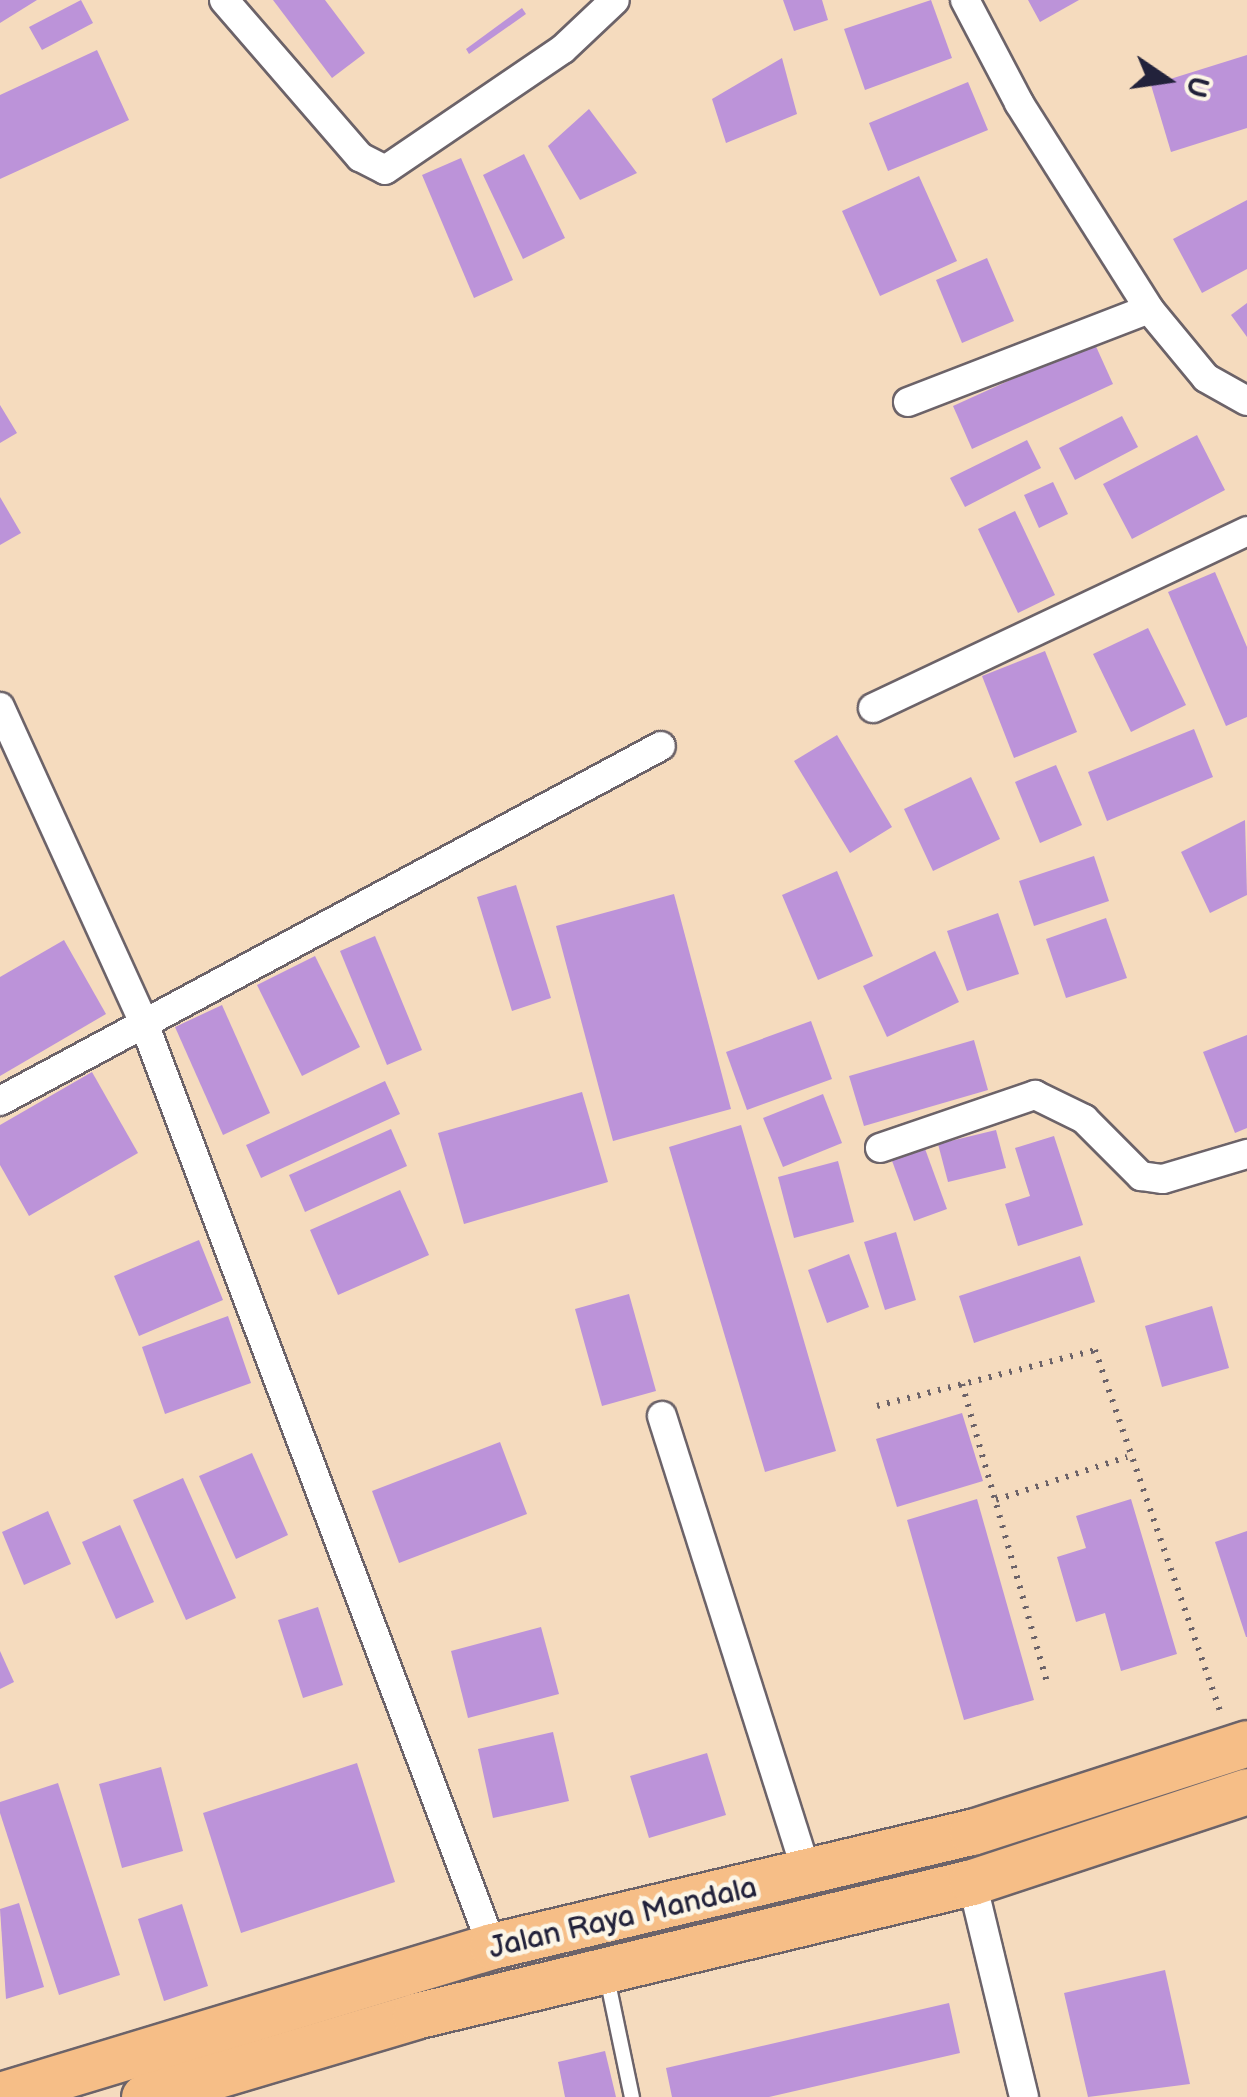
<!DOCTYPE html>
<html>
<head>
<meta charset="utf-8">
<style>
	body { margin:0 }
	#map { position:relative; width:1247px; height:2097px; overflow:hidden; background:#f5dbbe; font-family:"Balsamiq Sans",sans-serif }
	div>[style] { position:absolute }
	.building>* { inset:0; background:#bc93d9 }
	.path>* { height:6px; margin-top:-3px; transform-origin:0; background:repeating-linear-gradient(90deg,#6c6369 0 2.5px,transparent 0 10.5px) }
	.roads { filter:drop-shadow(2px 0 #6c6369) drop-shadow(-2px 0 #6c6369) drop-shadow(0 2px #6c6369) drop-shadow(0 -2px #6c6369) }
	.service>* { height:14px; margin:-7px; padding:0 7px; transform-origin:7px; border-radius:7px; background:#fff }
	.minor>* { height:28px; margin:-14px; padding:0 14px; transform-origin:14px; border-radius:14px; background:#fff }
	.trunk>* { height:45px; margin:-22.5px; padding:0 22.5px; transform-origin:22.5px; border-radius:22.5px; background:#f6be87 }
	span { translate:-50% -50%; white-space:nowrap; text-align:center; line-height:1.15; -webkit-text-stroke:9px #fcf5e5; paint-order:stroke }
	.street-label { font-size:30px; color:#22223b }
	.north { position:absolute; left:1117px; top:30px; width:100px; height:100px; -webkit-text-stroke:8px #fcf5e5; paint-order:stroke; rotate:103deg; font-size:28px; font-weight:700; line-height:40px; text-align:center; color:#22223b }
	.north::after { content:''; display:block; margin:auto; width:35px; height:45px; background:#22223b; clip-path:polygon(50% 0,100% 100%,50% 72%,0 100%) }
</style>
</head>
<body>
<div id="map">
	<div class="building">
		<div style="clip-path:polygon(0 0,37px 0,0 23px)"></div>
		<div style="clip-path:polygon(81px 0,93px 23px,42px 50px,29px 27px)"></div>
		<div style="clip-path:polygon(273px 0,325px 0,365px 53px,332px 78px)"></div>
		<div style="clip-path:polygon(783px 0,822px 0,828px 20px,794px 31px)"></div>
		<div style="clip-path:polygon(931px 0,952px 58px,865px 90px,844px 29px)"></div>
		<div style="clip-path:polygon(1028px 0,1079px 0,1040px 22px)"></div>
		<div style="clip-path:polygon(522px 8px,526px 14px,469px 54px,466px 49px)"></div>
		<div style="clip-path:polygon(97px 50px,129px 120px,0 179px,0 95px)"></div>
		<div style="clip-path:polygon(1247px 55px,1247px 128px,1171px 152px,1151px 85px)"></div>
		<div style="clip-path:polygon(782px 58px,797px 114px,726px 143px,712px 99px)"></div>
		<div style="clip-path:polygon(968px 82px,988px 130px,888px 171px,869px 123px)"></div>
		<div style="clip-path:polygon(589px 109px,637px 173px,580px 200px,548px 146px)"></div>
		<div style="clip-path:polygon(524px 154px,565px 238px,523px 259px,483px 175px)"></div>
		<div style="clip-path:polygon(461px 158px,513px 280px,474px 298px,422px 175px)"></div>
		<div style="clip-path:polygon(919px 176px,957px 261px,880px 296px,842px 211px)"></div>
		<div style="clip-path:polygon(1247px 200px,1247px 269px,1202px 293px,1173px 239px)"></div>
		<div style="clip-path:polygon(987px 258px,1014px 321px,962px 343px,936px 280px)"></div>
		<div style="clip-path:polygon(1247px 303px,1247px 337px,1231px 315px)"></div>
		<div style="clip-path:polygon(1094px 342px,1113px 384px,972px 449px,953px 406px)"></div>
		<div style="clip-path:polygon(0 405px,17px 433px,0 443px)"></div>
		<div style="clip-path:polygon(1122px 416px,1138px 447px,1075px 480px,1059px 448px)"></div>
		<div style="clip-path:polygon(1197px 435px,1225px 490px,1132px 539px,1103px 484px)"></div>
		<div style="clip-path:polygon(1027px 440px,1041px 468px,965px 507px,950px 478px)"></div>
		<div style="clip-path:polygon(1053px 482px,1068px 514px,1039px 528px,1024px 495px)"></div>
		<div style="clip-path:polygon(0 497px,21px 533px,0 545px)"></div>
		<div style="clip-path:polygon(1015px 511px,1055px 595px,1018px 613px,978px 529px)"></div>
		<div style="clip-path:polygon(1215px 572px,1247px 647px,1247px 717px,1226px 726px,1168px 592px)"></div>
		<div style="clip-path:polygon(1148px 628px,1186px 705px,1131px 732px,1093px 654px)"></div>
		<div style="clip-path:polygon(1045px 651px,1077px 732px,1014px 758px,982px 676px)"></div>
		<div style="clip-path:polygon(1194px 729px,1213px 777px,1107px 821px,1088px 772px)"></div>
		<div style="clip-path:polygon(837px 735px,892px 827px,850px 853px,794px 761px)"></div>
		<div style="clip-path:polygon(1056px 765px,1082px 825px,1040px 843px,1015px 782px)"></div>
		<div style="clip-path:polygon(971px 777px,1000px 839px,933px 871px,904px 809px)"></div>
		<div style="clip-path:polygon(1245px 820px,1247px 895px,1210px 913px,1181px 852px)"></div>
		<div style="clip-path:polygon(1094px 856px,1109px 901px,1034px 926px,1019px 881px)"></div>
		<div style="clip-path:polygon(837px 871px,873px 956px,818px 980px,782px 895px)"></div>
		<div style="clip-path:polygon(516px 885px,551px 998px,512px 1011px,477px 897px)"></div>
		<div style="clip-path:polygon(674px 894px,731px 1109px,613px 1141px,556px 926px)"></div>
		<div style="clip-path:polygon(998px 913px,1019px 974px,967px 991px,947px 931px)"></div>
		<div style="clip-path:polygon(1106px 918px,1127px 978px,1066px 998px,1046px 939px)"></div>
		<div style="clip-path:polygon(375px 936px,422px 1050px,387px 1065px,340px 951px)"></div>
		<div style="clip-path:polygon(64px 940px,106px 1014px,0 1076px,0 977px)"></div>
		<div style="clip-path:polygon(935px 951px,959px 1002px,887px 1037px,863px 986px)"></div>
		<div style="clip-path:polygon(315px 956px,360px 1047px,302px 1076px,257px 985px)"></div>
		<div style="clip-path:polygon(222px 1005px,270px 1113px,223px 1135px,175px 1027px)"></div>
		<div style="clip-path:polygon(811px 1021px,832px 1079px,747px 1110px,726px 1052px)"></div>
		<div style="clip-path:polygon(1247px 1035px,1247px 1128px,1235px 1133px,1203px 1052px)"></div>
		<div style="clip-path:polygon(974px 1040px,988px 1090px,864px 1126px,849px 1076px)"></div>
		<div style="clip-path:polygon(92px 1072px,138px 1153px,29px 1216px,0 1165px,0 1125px)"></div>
		<div style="clip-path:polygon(385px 1081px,400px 1114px,261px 1178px,246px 1145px)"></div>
		<div style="clip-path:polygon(582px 1092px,608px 1182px,464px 1224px,438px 1133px)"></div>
		<div style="clip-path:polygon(823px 1094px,842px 1143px,783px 1167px,763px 1118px)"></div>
		<div style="clip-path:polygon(741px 1125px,836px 1451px,765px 1472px,669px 1147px)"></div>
		<div style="clip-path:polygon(391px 1129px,407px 1166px,305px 1212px,289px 1175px)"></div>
		<div style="clip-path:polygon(996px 1130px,1006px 1168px,948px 1182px,938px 1144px)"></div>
		<div style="clip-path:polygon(1054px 1136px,1083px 1225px,1018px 1246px,1005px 1204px,1030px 1196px,1015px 1148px)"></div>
		<div style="clip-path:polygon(924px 1146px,947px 1209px,914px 1221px,891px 1158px)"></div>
		<div style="clip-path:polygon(838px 1161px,854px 1222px,794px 1238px,778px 1177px)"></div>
		<div style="clip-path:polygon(400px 1190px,429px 1255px,338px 1295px,310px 1230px)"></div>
		<div style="clip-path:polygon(896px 1232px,916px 1300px,885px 1310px,864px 1242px)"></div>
		<div style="clip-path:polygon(199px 1240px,223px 1300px,139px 1336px,114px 1276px)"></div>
		<div style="clip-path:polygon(849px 1254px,869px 1307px,827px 1323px,808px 1270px)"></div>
		<div style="clip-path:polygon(1080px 1256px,1095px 1302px,974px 1343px,959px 1296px)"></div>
		<div style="clip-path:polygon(629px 1294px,656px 1391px,602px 1406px,575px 1309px)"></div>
		<div style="clip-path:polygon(1212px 1306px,1229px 1368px,1162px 1387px,1145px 1326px)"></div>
		<div style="clip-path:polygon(228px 1316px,251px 1383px,165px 1414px,142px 1347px)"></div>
		<div style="clip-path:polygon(962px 1413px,983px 1481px,897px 1507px,876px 1439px)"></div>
		<div style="clip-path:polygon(500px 1442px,527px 1514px,399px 1563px,372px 1491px)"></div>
		<div style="clip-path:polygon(252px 1453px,288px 1535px,236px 1559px,199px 1476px)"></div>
		<div style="clip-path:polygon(183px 1478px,236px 1598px,186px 1620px,133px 1500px)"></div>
		<div style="clip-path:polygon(977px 1499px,1034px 1700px,964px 1720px,907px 1520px)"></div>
		<div style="clip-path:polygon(1131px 1499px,1177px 1654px,1121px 1671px,1105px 1613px,1076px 1622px,1057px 1557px,1086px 1548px,1076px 1516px)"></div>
		<div style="clip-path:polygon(48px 1511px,71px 1564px,24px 1585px,2px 1532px)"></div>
		<div style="clip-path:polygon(120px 1525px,154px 1602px,116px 1619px,82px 1542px)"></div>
		<div style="clip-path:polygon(1247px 1531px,1247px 1637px,1246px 1637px,1215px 1542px)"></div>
		<div style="clip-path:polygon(318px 1607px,343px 1685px,303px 1698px,278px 1620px)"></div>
		<div style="clip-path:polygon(541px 1627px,559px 1694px,468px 1718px,451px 1651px)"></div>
		<div style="clip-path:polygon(0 1651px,14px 1682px,0 1689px)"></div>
		<div style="clip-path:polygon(553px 1732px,569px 1801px,493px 1818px,478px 1749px)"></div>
		<div style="clip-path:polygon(707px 1753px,726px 1815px,649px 1838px,630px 1776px)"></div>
		<div style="clip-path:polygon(357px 1763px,395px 1882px,241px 1933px,203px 1813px)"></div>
		<div style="clip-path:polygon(161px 1767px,183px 1851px,122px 1868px,99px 1784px)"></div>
		<div style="clip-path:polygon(58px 1783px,120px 1975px,59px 1995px,0 1813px,0 1802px)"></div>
		<div style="clip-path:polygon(19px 1903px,44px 1987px,6px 1999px,0 1909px)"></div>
		<div style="clip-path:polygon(182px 1904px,208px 1986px,164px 2001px,138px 1919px)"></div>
		<div style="clip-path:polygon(1165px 1970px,1190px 2084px,1088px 2097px,1064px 1993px)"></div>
		<div style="clip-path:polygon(949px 2003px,960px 2053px,769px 2097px,672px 2097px,666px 2068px)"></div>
		<div style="clip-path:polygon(605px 2051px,616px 2097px,565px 2097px,558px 2062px)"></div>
	</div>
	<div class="path">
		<div style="left:962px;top:1384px;width:310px;rotate:74.1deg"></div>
		<div style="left:877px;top:1406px;width:225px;rotate:-14.4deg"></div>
		<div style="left:1095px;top:1350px;width:384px;rotate:70.9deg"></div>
		<div style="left:996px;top:1500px;width:138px;rotate:-18.2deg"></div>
	</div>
	<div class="roads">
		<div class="service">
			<div style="left:606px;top:1973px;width:127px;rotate:78.2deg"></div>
		</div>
		<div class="minor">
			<div style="left:224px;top:0;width:208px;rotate:49.1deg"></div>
			<div style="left:360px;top:157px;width:28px;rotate:27deg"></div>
			<div style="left:385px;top:170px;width:215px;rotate:-34.2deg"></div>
			<div style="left:563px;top:49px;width:71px;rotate:-43.3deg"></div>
			<div style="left:965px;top:0;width:116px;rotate:62.3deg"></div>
			<div style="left:1019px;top:103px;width:244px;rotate:57.7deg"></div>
			<div style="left:1149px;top:309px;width:89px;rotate:50.4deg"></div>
			<div style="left:1206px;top:378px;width:47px;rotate:29.3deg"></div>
			<div style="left:908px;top:402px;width:258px;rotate:-21.1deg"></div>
			<div style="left:0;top:707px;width:342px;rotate:65.5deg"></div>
			<div style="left:142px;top:1018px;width:992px;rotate:69.34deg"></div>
			<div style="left:873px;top:708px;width:414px;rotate:-25.3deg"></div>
			<div style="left:0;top:1101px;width:750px;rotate:-28.24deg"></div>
			<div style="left:880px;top:1148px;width:164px;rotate:-18.9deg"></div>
			<div style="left:1035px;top:1095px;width:55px;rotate:26.1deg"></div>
			<div style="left:1084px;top:1119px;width:81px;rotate:45deg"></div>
			<div style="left:1141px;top:1176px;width:22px;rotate:8deg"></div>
			<div style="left:1163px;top:1179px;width:88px;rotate:-16.6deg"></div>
			<div style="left:662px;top:1416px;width:483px;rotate:72.4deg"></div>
			<div style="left:972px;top:1882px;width:221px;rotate:76.4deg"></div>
		</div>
		<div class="trunk">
			<div style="left:0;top:2095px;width:514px;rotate:-16.85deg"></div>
			<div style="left:492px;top:1946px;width:493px;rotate:-13.4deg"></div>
			<div style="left:972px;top:1832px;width:289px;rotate:-17.9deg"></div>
			<div style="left:144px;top:2097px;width:283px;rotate:-16.6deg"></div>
			<div style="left:415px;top:2016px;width:573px;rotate:-13.53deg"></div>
			<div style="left:972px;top:1882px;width:290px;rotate:-18.3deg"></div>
		</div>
	</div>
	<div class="street-label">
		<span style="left:623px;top:1918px;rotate:-13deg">Jalan Raya Mandala</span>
	</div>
	<div class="north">U</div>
</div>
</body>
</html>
